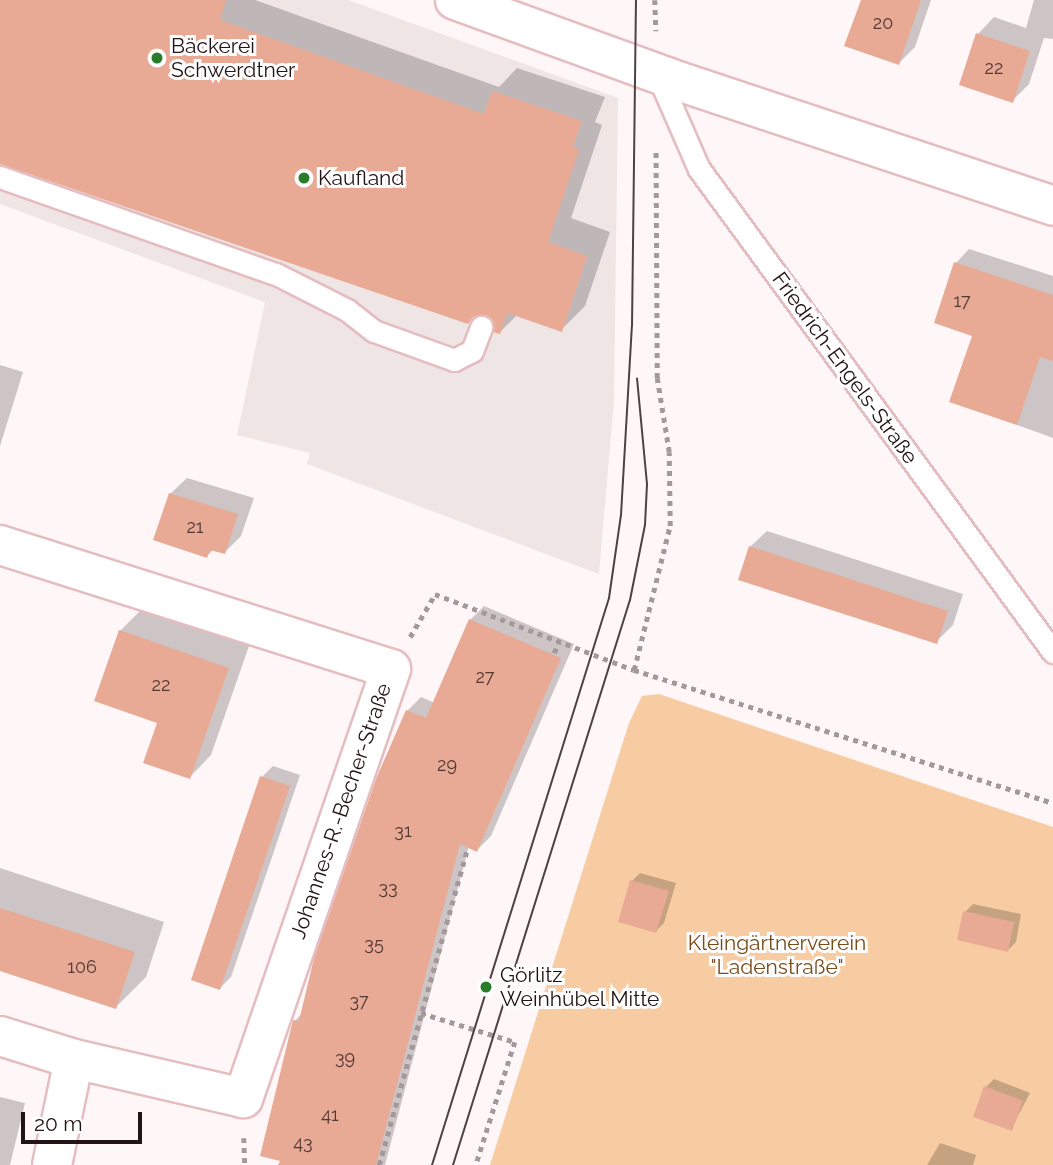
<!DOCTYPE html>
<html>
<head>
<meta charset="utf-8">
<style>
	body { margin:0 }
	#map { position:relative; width:1053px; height:1165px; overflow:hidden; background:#fff6f7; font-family:Raleway,sans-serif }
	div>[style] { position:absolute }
	.built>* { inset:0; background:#efe5e5 }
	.green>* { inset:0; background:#f7cca2 }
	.shadow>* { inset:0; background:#0003 }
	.building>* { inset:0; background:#e8aa95 }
	.path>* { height:4.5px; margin-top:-2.25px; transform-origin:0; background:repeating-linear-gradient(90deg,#a4999a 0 5px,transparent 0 10px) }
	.roads { filter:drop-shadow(2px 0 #e5bdc0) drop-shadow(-2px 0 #e5bdc0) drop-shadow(0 2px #e5bdc0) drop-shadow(0 -2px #e5bdc0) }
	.lane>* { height:21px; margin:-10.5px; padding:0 10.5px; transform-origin:10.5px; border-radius:10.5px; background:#fff }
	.street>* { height:38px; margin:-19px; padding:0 19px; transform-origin:19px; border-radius:19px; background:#fff }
	.tram>* { height:2px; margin:-1px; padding:0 1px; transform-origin:1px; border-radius:1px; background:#4e4142 }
	.dots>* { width:19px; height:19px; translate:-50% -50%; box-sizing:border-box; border:4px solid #fff; border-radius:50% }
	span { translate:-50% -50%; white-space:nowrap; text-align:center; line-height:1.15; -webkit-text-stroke:6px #fff; paint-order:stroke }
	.number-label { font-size:18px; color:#543a35 }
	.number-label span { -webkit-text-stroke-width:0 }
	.poi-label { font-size:21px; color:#221415 }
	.left { translate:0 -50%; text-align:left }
	.street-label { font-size:21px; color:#221415 }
	.park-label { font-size:21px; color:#784c1a }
	.scale { position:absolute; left:21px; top:1112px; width:121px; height:32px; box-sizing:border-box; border:4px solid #221415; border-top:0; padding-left:9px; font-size:21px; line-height:24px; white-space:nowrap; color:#221415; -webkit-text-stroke:5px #fff; paint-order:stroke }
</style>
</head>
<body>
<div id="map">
	<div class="built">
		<div style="clip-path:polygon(0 0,348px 0,618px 98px,614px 401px,599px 574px,307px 464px,310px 453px,237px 435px,265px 302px,0 204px)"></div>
	</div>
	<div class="green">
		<div style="clip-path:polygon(659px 694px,1053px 827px,1053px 1165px,490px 1165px,629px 723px,642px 696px)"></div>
	</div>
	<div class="shadow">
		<div style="clip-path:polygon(0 0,255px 0,499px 87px,517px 68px,605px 97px,595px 122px,602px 125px,571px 218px,610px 232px,585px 306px,561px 330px,517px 315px,500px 332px,485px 313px,0 163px)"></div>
		<div style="clip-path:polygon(862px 0,931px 0,915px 47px,899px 63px)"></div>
		<div style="clip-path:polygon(1034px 0,1053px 0,1053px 39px,1044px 38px,1029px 84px,1012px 101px,978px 34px,994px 17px,1026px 28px)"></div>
		<div style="clip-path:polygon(969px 249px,1053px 276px,1053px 438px,952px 401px,974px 335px,956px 263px)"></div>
		<div style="clip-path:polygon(0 365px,23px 372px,0 446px)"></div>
		<div style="clip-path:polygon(187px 478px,254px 498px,241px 536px,225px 552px,214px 549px,207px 556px,170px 494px)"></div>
		<div style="clip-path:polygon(767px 531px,963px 594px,953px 625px,936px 642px,750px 547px)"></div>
		<div style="clip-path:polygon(484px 606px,574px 644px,491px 836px,477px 850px,469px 846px,385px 1165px,280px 1165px,295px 1021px,303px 1012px,407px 711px,421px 697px,435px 703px,470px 620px)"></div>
		<div style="clip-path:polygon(142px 609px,249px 646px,211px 755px,190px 777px,159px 722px,120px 631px)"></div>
		<div style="clip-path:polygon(273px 766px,300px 775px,231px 977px,220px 988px,262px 777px)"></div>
		<div style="clip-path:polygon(0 868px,164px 922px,146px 977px,116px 1007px,0 969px)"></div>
		<div style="clip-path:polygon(640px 873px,676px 883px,664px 923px,656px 931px,632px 881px)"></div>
		<div style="clip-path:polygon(973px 904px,1021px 914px,1016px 942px,1008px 950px,965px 912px)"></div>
		<div style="clip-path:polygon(994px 1079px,1030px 1093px,1011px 1129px,986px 1087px)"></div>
		<div style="clip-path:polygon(0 1097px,25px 1103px,10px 1165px,0 1165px)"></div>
		<div style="clip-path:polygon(940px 1143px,976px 1155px,973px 1165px,927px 1165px)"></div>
	</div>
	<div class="building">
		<div style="clip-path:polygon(0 0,226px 0,220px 20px,484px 114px,492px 91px,582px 121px,573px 146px,579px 150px,548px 242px,587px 256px,562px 332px,507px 313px,500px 334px,493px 332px,492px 319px,485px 315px,473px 317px,468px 324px,0 164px)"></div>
		<div style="clip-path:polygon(861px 0,921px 0,899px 65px,844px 46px)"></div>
		<div style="clip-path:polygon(976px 33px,1030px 51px,1013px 103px,959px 85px)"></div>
		<div style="clip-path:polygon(954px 262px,1053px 295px,1053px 361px,1040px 357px,1017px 425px,949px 402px,972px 336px,934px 323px)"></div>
		<div style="clip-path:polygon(169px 493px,238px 514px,225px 554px,210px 550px,207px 558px,153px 540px)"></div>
		<div style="clip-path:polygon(749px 546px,948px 611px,937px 644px,738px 580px)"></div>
		<div style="clip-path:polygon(469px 619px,561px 658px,477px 852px,460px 844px,376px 1165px,278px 1165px,280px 1161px,260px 1156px,293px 1020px,299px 1021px,314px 958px,376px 779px,406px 710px,426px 718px)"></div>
		<div style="clip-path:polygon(119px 630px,229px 668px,190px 779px,143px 763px,157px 723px,94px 701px)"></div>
		<div style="clip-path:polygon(260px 776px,290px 786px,220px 990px,191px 980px)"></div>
		<div style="clip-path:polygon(630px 880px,669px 891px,656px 933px,618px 922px)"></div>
		<div style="clip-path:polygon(0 908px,135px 952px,116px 1009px,0 971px)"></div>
		<div style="clip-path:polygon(963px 911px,1014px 922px,1008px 952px,957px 940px)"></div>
		<div style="clip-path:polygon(984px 1086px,1023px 1101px,1012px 1131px,973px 1117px)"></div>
	</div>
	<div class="path">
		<div style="left:655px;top:0;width:31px;rotate:88deg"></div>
		<div style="left:410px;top:637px;width:50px;rotate:-59.8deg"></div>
		<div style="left:435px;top:594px;width:213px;rotate:20.9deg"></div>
		<div style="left:634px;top:670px;width:440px;rotate:17.6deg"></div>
		<div style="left:554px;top:653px;width:12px;rotate:-66deg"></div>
		<div style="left:634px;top:670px;width:148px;rotate:-76deg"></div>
		<div style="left:670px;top:526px;width:74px;rotate:-90.8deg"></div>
		<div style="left:669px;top:452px;width:75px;rotate:-99.2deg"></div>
		<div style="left:657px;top:378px;width:227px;rotate:-90.3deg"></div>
		<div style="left:421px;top:1013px;width:98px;rotate:17.1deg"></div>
		<div style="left:515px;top:1042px;width:129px;rotate:107.6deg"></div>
		<div style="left:244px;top:1138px;width:27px;rotate:88deg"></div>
		<div style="left:379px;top:1165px;width:327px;rotate:-74.4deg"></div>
	</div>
	<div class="roads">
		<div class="lane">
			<div style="left:657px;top:73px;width:105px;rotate:66.4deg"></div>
			<div style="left:699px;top:169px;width:599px;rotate:53.76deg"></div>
			<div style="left:0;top:177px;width:293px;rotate:19.4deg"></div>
			<div style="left:276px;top:274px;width:80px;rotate:26.9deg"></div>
			<div style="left:347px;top:310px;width:34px;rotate:38deg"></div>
			<div style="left:374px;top:331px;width:85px;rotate:19.9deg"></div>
			<div style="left:454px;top:360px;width:20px;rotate:-27deg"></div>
			<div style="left:472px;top:351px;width:26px;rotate:-69deg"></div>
		</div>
		<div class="street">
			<div style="left:455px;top:0;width:228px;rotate:20deg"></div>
			<div style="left:669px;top:78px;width:405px;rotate:18.4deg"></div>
			<div style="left:0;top:545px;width:410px;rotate:17.6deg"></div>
			<div style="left:391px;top:669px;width:454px;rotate:109deg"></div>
			<div style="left:243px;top:1098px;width:173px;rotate:-167deg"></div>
			<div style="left:74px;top:1059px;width:77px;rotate:-162.7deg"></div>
			<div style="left:52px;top:1165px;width:108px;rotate:-78.3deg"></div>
		</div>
	</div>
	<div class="tram">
		<div style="left:432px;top:1165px;width:594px;rotate:-72.66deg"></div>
		<div style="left:609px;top:598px;width:84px;rotate:-81.8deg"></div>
		<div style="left:621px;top:515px;width:189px;rotate:-86.7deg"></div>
		<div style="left:632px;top:326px;width:326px;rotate:-89.3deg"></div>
		<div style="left:453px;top:1165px;width:592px;rotate:-72.61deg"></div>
		<div style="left:630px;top:600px;width:76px;rotate:-78.7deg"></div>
		<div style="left:645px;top:525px;width:41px;rotate:-87.2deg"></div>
		<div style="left:647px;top:484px;width:106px;rotate:-95.4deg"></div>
	</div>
	<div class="dots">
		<div style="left:157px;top:58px;background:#297d2a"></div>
		<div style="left:304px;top:178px;background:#297d2a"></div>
		<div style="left:486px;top:987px;background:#297d2a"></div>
	</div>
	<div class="number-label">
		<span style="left:883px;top:23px">20</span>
		<span style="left:994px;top:68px">22</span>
		<span style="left:962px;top:301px">17</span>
		<span style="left:195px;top:527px">21</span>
		<span style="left:485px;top:677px">27</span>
		<span style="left:161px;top:685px">22</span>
		<span style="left:447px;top:765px">29</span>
		<span style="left:403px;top:831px">31</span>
		<span style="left:388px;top:888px">33</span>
		<span style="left:374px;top:944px">35</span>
		<span style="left:82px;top:967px">106</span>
		<span style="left:359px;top:1001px">37</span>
		<span style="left:345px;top:1058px">39</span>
		<span style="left:330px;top:1115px">41</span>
		<span style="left:303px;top:1143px">43</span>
	</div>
	<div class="poi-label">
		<span class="left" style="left:171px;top:58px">Bäckerei<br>Schwerdtner</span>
		<span class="left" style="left:318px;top:178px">Kaufland</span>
		<span class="left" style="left:500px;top:987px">Görlitz<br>Weinhübel Mitte</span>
	</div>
	<div class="street-label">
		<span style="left:845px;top:368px;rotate:54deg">Friedrich-Engels-Straße</span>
		<span style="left:341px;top:811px;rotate:-71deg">Johannes-R.-Becher-Straße</span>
	</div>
	<div class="park-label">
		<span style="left:777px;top:955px">Kleingärtnerverein<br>"Ladenstraße"</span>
	</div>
	<div class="scale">20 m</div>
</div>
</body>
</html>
